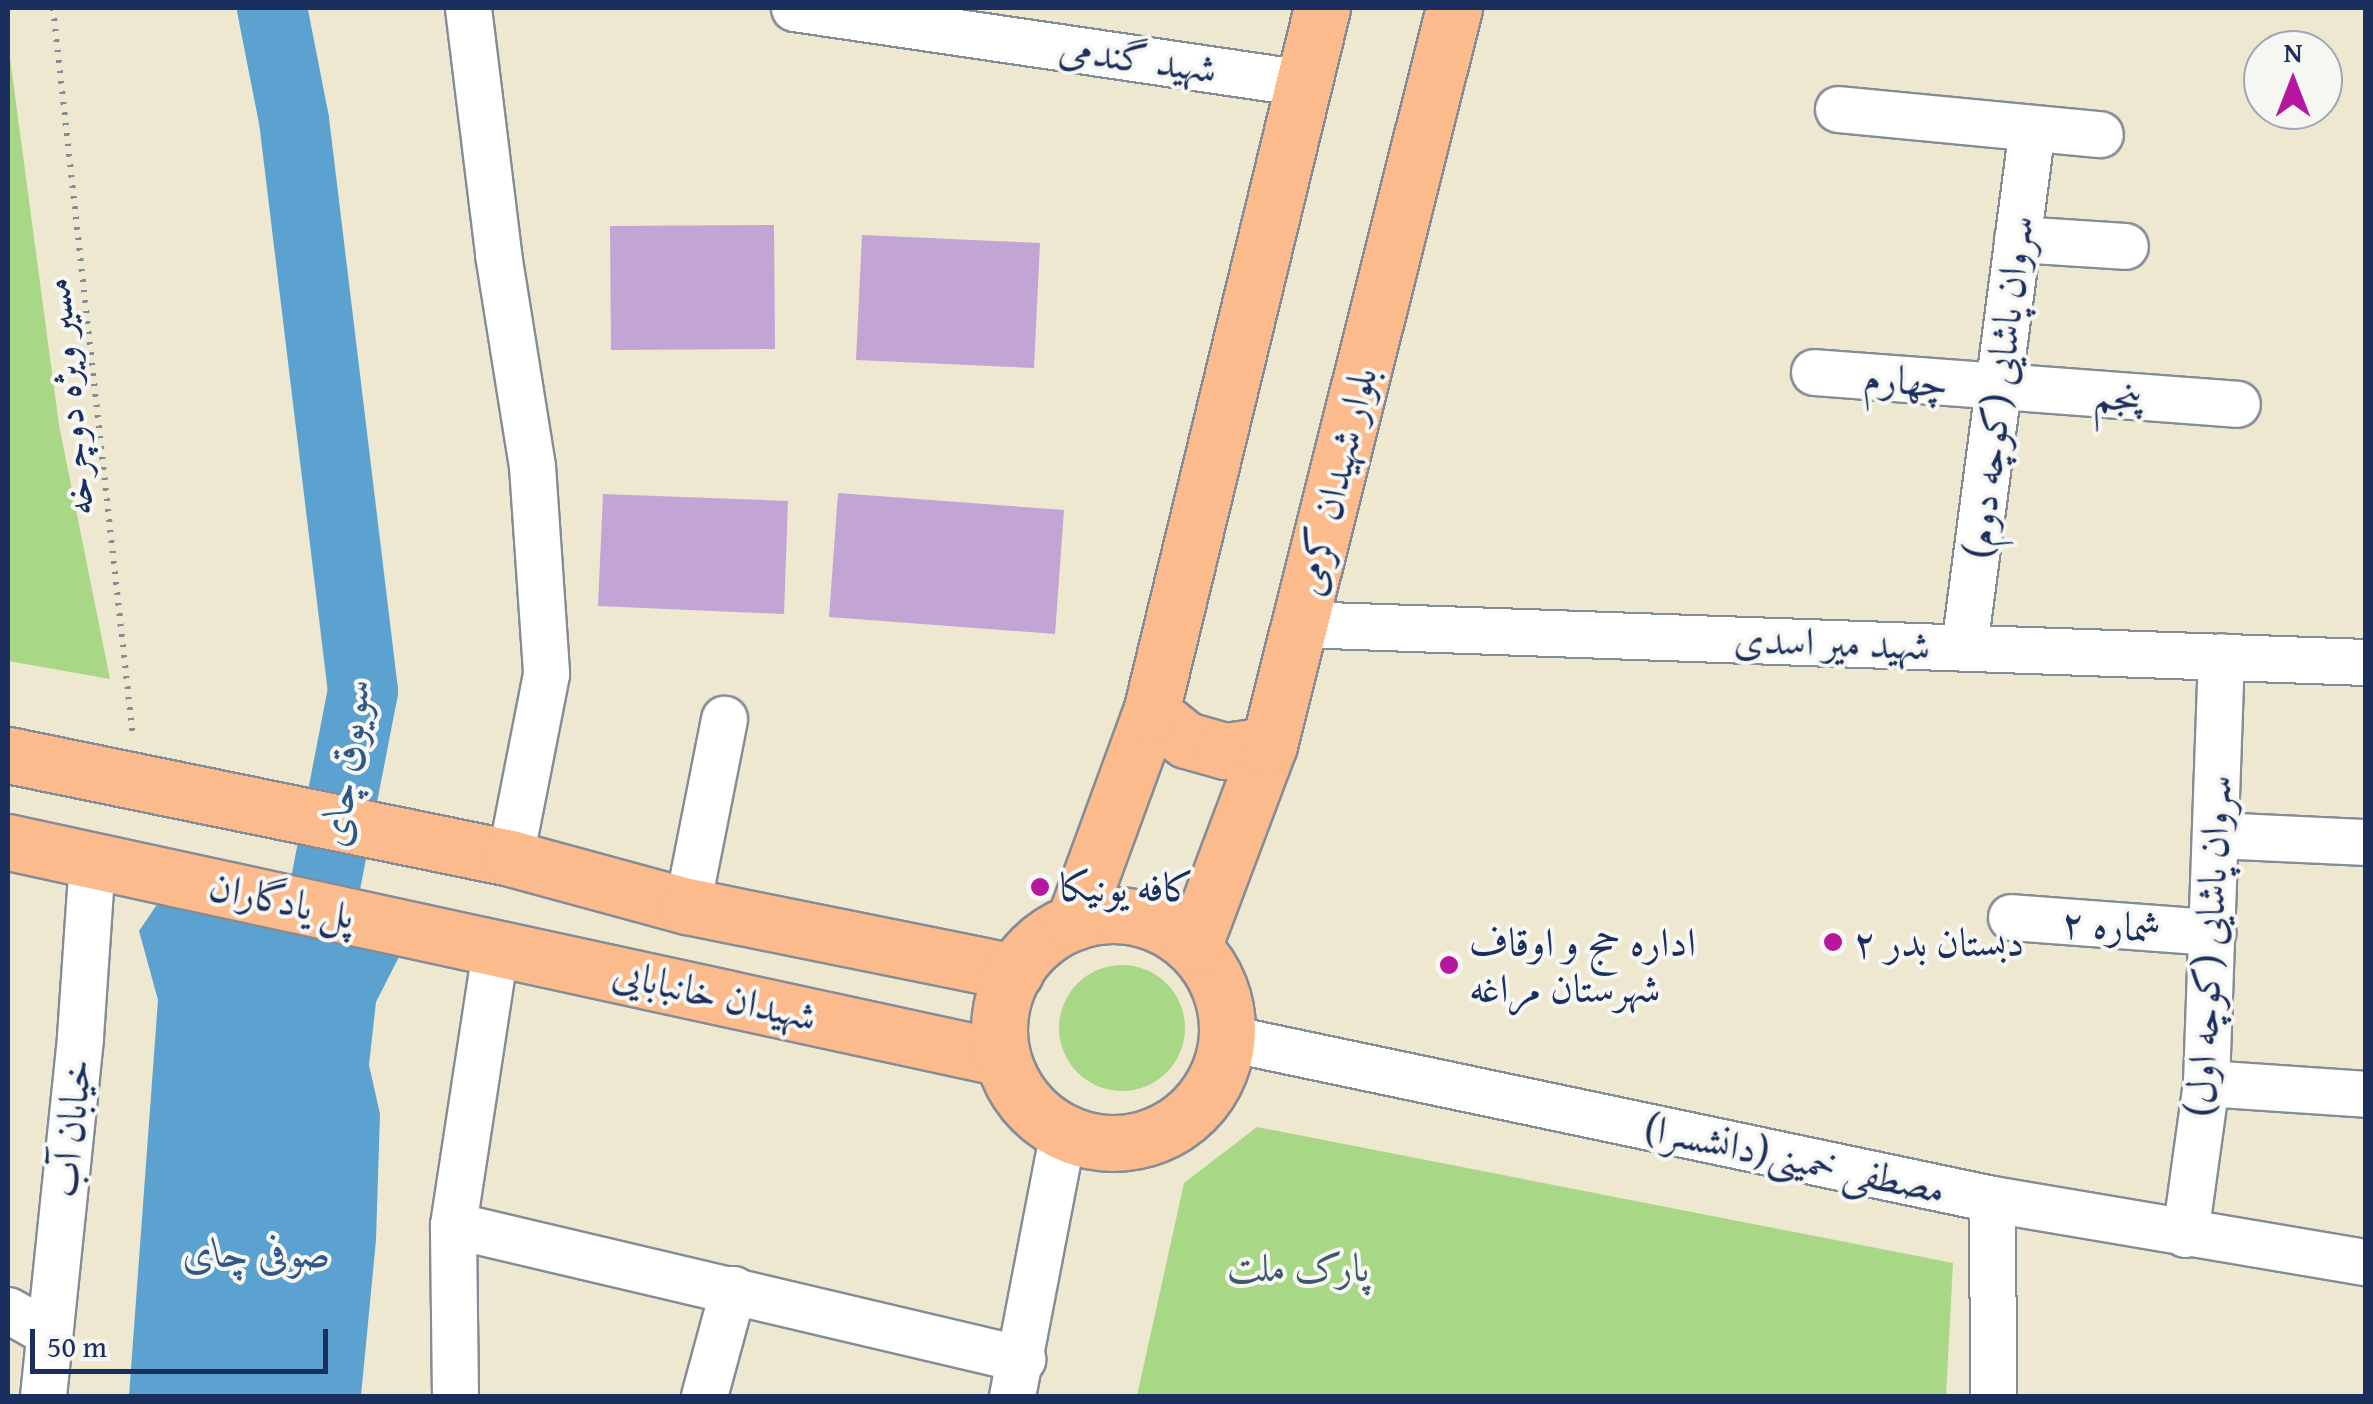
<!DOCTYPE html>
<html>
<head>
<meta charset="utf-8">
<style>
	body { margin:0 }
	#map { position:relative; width:2373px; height:1404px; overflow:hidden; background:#eee8d1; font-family:"Gentium Book Plus",Amiri,serif }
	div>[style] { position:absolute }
	.green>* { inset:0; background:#a8d785 }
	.round { border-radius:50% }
	.water>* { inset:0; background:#5ca2d1 }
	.river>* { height:70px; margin:-35px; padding:0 35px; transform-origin:35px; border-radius:35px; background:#5ca2d1 }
	.building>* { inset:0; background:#c2a5d5 }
	.path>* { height:6px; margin-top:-3px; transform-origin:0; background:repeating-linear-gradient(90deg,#848c98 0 2.5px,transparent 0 10.5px) }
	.roads { filter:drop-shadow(2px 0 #848c98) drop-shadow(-2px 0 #848c98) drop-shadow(0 2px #848c98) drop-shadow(0 -2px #848c98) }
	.minor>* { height:45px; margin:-22.5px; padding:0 22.5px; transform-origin:22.5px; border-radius:22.5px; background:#fff }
	.major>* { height:55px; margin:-27.5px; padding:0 27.5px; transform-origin:27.5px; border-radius:27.5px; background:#fbbb8c }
	.major>.ring { margin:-27.5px; padding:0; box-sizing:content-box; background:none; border:55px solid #fbbb8c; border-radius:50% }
	.dots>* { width:28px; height:28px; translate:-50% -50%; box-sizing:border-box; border:5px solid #f6f6f2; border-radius:50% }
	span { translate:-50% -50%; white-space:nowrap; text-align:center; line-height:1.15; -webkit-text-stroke:8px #f6f6f2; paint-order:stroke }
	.street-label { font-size:40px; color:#1b2f5e }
	.poi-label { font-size:40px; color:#1b2f5e }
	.left { translate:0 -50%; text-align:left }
	.park-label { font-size:40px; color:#3e5968 }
	.water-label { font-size:42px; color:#325786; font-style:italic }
	.frame { position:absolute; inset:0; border:10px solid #1b2f5e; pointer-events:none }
	.north { position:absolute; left:2243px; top:30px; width:100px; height:100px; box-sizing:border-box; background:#f6f6f2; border:2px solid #9ea6b7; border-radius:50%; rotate:0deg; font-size:28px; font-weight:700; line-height:40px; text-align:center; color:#1b2f5e }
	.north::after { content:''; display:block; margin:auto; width:35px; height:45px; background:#b5179e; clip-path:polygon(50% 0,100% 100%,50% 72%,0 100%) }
	.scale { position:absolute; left:30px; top:1329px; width:298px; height:45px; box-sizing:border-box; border:5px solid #1b2f5e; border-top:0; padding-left:12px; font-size:30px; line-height:35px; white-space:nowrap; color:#1b2f5e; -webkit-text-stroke:8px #f6f6f2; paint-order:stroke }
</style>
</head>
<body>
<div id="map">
	<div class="green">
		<div style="clip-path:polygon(8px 43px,59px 425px,110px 679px,8px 661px)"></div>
		<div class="round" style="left:1059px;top:965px;width:126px;height:126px"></div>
		<div style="clip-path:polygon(1257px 1127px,1953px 1263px,1946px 1396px,1137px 1396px,1184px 1183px)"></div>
	</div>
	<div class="water">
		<div style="clip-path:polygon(158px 903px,404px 947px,376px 1002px,369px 1065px,380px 1114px,376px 1240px,361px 1396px,129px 1396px,158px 1000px,139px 931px)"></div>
	</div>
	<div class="river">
		<div style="left:272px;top:8px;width:114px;rotate:78.9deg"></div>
		<div style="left:294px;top:120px;width:575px;rotate:83.11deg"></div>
		<div style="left:363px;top:691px;width:293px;rotate:101deg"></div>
	</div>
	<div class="building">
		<div style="clip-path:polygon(774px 225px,775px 349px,611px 350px,610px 226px)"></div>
		<div style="clip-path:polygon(862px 235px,1040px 243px,1034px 368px,856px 360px)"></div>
		<div style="clip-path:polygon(838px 493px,1064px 510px,1055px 634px,829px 617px)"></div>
		<div style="clip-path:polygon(603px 494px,788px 501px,784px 614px,598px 606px)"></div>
	</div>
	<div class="path">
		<div style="left:53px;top:8px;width:733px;rotate:83.74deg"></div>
	</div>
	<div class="roads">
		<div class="minor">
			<div style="left:468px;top:8px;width:248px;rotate:83deg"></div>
			<div style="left:498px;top:254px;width:215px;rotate:80.9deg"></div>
			<div style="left:532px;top:466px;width:208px;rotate:86.1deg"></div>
			<div style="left:546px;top:674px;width:187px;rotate:101.1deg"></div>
			<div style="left:794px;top:8px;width:515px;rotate:8.37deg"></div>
			<div style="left:1838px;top:109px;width:263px;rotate:5.5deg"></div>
			<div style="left:2017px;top:239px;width:108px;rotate:3.7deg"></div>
			<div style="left:1814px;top:372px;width:424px;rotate:4.3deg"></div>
			<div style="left:1299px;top:624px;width:1068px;rotate:2.04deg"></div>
			<div style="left:1964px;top:647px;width:523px;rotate:-82.54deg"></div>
			<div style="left:2216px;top:835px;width:150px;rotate:2.7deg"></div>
			<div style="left:687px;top:906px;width:191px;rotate:-78.8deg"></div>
			<div style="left:2011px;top:917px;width:202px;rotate:4.3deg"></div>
			<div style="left:1228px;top:1038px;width:781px;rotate:11.9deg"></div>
			<div style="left:1992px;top:1199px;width:379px;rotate:9.6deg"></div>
			<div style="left:2206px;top:1083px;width:160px;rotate:3.9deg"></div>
			<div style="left:1992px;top:1199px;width:197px;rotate:89.7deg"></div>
			<div style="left:453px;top:1225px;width:585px;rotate:13.25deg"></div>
			<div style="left:2185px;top:1234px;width:152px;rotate:-82.1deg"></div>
			<div style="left:2206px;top:1083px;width:427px;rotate:-88deg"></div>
			<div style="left:8px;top:1310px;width:45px;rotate:29.4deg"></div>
			<div style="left:43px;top:1396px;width:362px;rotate:-84.1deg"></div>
			<div style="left:80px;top:1036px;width:177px;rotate:-86.1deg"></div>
			<div style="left:455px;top:1396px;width:171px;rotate:-90.7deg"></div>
			<div style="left:453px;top:1225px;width:283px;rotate:-81.3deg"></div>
			<div style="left:704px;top:1396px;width:111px;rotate:-74.8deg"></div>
			<div style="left:1012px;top:1396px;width:269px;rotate:-79.1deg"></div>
		</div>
		<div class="major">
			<div style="left:1151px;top:712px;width:45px;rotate:38.7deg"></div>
			<div style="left:1186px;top:740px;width:41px;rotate:15.8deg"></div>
			<div style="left:1225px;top:751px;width:44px;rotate:-7.8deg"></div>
			<div style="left:8px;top:755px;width:512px;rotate:11.59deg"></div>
			<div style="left:510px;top:858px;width:183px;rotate:15.2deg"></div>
			<div style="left:687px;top:906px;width:335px;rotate:11.4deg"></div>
			<div style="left:8px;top:842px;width:1017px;rotate:12.26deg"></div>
			<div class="ring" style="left:999px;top:915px;width:173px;height:173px"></div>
			<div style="left:1074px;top:922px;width:224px;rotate:-69.9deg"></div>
			<div style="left:1151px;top:712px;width:724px;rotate:-76.35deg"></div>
			<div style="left:1193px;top:947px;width:216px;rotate:-69.4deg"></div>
			<div style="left:1269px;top:745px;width:760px;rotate:-75.91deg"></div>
		</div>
	</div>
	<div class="dots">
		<div style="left:1040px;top:887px;background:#b5179e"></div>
		<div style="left:1833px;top:942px;background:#b5179e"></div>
		<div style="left:1449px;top:965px;background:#b5179e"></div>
	</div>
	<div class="street-label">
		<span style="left:1138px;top:58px;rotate:8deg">شهید گندمی</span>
		<span style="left:1906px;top:380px;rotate:5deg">چهارم</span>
		<span style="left:1998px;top:387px;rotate:-83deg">سروان پاشایی (کوچه دوم)</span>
		<span style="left:2118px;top:396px;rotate:4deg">پنجم</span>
		<span style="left:67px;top:397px;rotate:-96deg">مسیر ویژه دوچرخه</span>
		<span style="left:1335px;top:481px;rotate:-76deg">بلوار شهیدان کرمی</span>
		<span style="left:1832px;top:642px;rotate:2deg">شهید میر اسدی</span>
		<span style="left:282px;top:900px;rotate:12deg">پل یادگاران</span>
		<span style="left:2111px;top:925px;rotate:4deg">شماره ۲</span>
		<span style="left:2208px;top:946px;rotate:-87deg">سروان پاشایی (کوچه اول)</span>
		<span style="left:715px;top:994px;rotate:13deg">شهیدان خانبابایی</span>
		<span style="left:70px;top:1128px;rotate:-84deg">خیابان آب</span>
		<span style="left:1795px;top:1158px;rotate:12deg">(دانشسرا)مصطفی خمینی</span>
	</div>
	<div class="poi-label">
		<span class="left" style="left:1060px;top:887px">کافه یونیکا</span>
		<span class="left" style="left:1469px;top:965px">اداره حج و اوقاف<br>شهرستان مراغه</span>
		<span class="left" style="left:1853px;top:942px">دبستان بدر ۲</span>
	</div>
	<div class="park-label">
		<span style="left:1298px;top:1267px">پارک ملت</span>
	</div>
	<div class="water-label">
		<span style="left:344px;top:762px;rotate:-82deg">سویوق چای</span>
		<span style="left:257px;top:1252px">صوفی چای</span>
	</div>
	<div class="frame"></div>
	<div class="north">N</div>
	<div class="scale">50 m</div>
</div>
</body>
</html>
